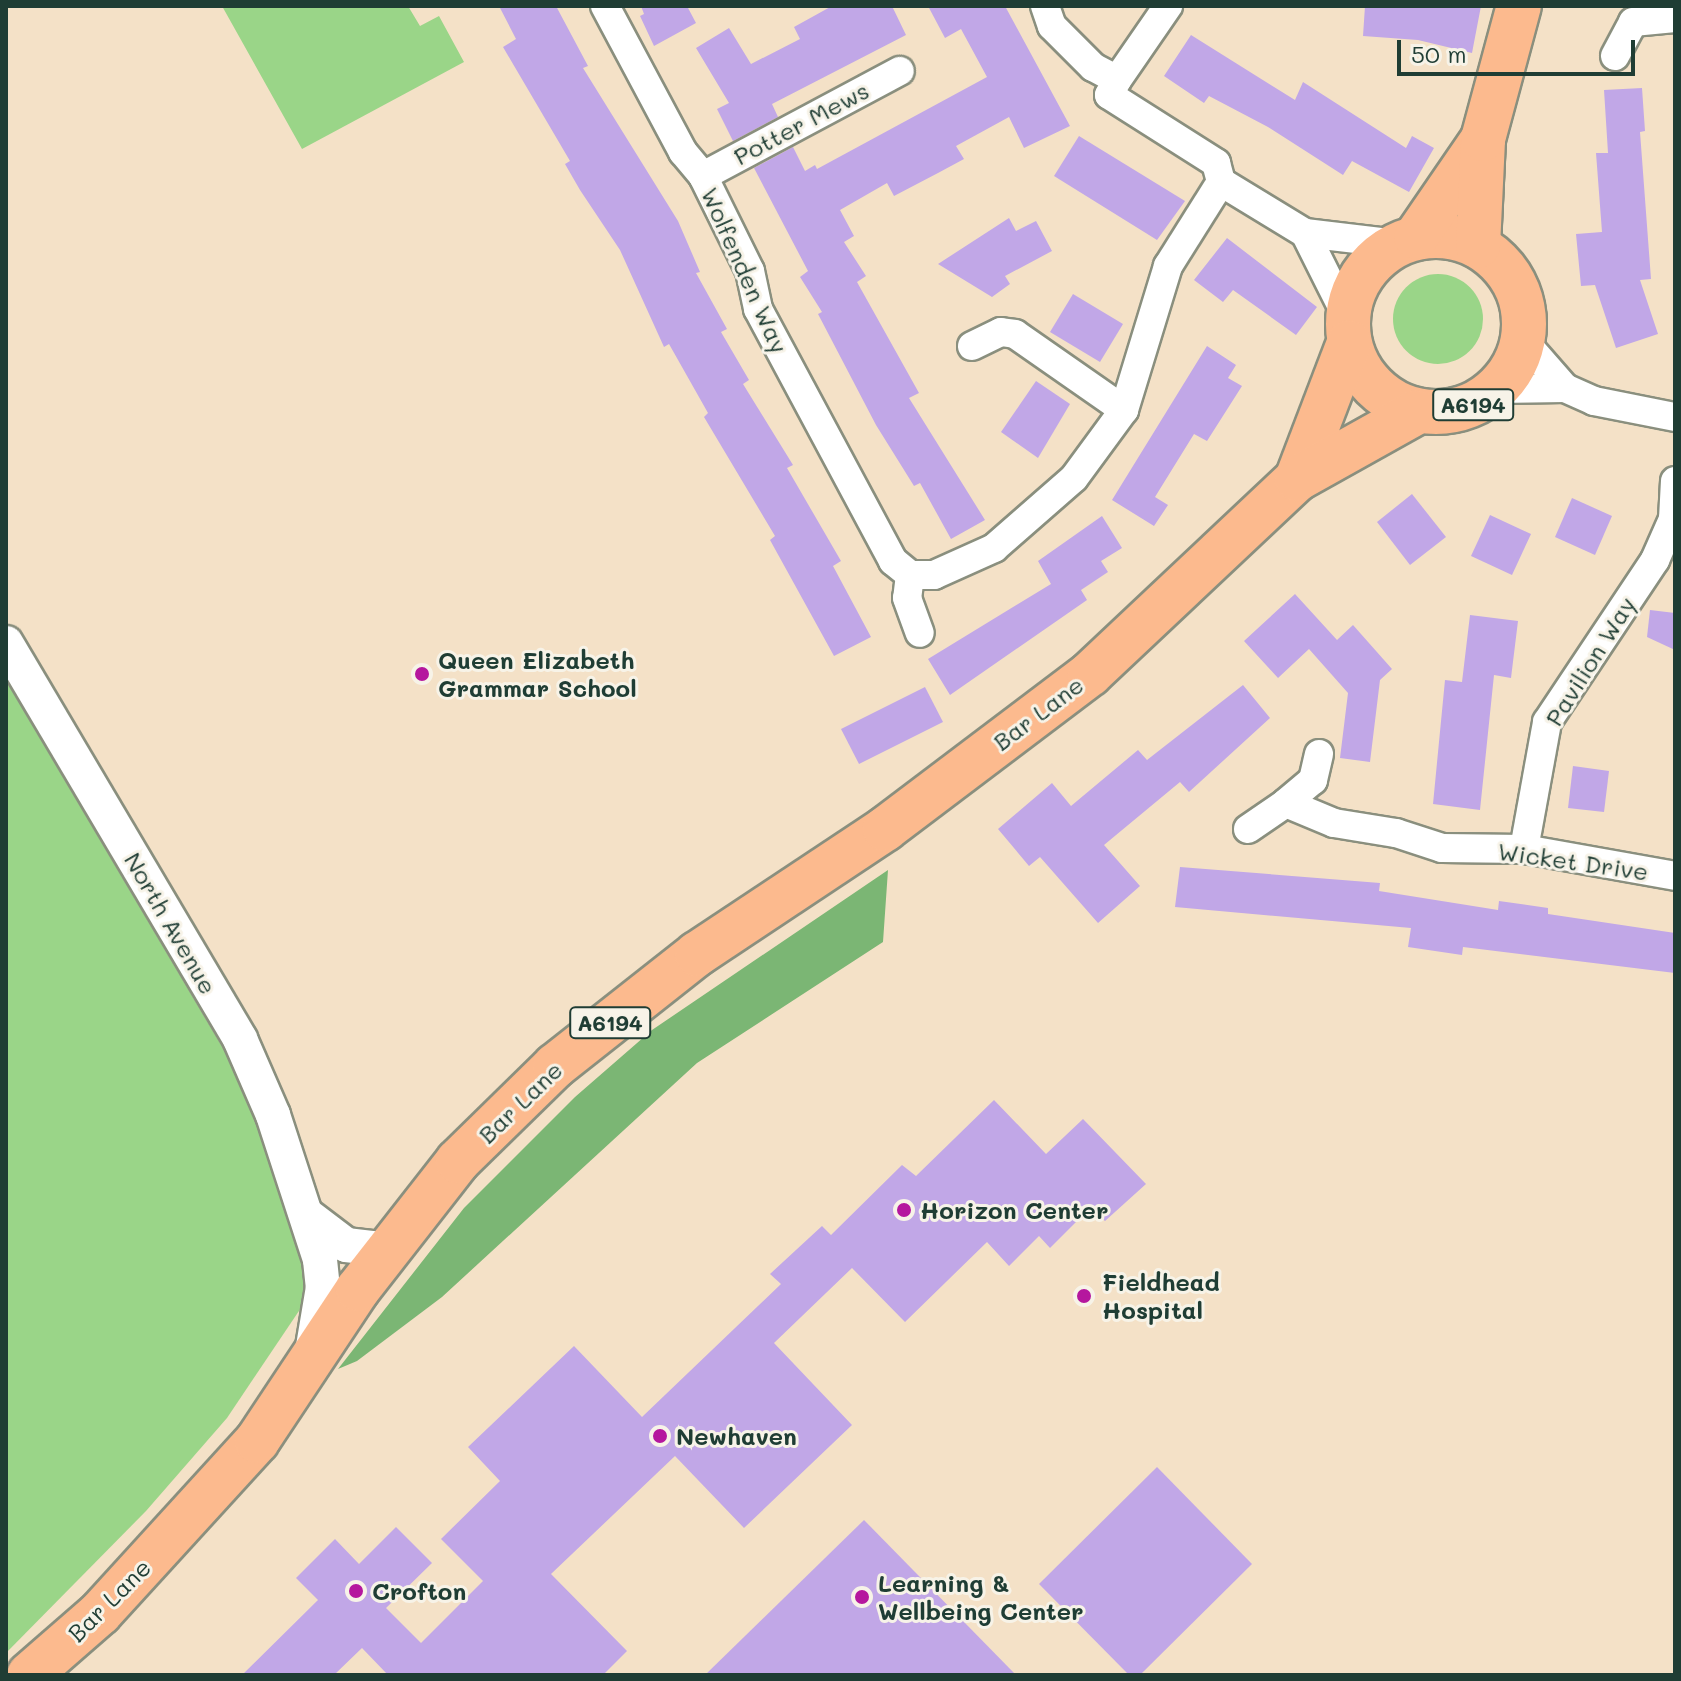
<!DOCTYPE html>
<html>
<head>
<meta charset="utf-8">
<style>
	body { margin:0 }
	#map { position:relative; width:1681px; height:1681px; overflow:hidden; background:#f4e1c7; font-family:Mali,sans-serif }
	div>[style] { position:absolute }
	.green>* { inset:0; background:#9ad588 }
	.round { border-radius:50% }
	.forest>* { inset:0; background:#7bb674 }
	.building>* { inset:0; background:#c1a7e7 }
	.roads { filter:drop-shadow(2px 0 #8a8f7e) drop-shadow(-2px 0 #8a8f7e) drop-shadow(0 2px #8a8f7e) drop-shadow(0 -2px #8a8f7e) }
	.minor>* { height:28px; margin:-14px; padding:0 14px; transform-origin:14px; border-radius:14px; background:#fff }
	.tertiary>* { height:34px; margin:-17px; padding:0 17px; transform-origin:17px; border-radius:17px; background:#fff }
	.primary>* { height:44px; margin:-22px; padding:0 22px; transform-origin:22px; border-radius:22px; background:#fcba8e }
	.primary>.ring { margin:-22px; padding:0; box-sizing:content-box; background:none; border:44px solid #fcba8e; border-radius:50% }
	.dots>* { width:22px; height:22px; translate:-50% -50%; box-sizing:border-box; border:4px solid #f7f3e8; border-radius:50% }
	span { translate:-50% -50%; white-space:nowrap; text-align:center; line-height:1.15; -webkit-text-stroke:6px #f7f3e8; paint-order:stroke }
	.shield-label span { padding:2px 6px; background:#f7f3e8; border:2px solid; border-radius:6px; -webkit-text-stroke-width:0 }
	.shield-label { font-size:22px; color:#1f3d34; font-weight:700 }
	.street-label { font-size:24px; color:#1f3d34 }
	.poi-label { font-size:24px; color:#1f3d34; font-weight:700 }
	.left { translate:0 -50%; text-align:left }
	.frame { position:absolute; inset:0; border:8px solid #1f3d34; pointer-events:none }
	.scale { position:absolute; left:1397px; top:40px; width:238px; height:36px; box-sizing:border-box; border:4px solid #1f3d34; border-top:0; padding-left:10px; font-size:24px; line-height:28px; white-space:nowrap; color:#1f3d34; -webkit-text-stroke:6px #f7f3e8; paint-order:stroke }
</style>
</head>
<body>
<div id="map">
	<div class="green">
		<div style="clip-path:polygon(222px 6px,408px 6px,420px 26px,439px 16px,464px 62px,302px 149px)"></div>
		<div class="round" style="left:1393px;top:274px;width:90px;height:90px"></div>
		<div style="clip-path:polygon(6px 680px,246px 1087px,306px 1261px,307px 1299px,227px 1418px,146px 1511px,6px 1653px)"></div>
	</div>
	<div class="forest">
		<div style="clip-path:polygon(888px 870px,883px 942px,697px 1063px,442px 1297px,357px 1361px,338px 1369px,464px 1208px,575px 1097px,652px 1030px)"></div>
	</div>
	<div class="building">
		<div style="clip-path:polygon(499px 6px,556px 6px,588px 66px,583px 68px,678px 221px,700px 272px,696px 273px,727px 329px,721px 332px,749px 380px,743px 384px,793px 465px,787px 468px,841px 561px,833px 566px,871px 637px,834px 656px,770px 540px,775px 536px,704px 417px,708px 413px,669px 344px,664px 347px,620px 250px,580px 190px,565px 164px,570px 161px,503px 47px,516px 39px)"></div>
		<div style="clip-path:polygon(641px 6px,687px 6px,696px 23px,654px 46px,640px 16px,644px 14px)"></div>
		<div style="clip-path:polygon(832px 6px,892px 6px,906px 35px,772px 104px,778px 117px,733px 141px,717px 109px,729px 103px,696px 48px,729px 28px,751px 64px,800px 39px,794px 27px)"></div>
		<div style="clip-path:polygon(928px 6px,1005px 6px,1070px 126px,1024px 148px,1009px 117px,956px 146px,964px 159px,938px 173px,894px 196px,887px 183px,840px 210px,854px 236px,844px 242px,866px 276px,857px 282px,919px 393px,909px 398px,985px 520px,951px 539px,920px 483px,914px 486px,876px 425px,818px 314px,822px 312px,800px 277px,808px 271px,754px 168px,793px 147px,805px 171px,815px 165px,817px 169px,987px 77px,961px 29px,945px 38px)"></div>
		<div style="clip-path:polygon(1365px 6px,1481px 6px,1472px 53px,1418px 40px,1363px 36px)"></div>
		<div style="clip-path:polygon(1191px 35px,1295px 100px,1303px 82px,1406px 148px,1412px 136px,1434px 148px,1409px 192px,1352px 161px,1343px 175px,1268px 127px,1209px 96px,1204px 103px,1164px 76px)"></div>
		<div style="clip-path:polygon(1642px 88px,1645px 131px,1640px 132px,1651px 279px,1640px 280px,1658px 334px,1616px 348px,1595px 285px,1581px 286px,1576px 234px,1602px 232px,1596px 153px,1608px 153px,1604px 90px)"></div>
		<div style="clip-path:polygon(1079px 136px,1185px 201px,1157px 240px,1054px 176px)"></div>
		<div style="clip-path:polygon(1009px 218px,1016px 231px,1036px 221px,1052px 251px,1005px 276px,1010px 284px,992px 297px,938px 264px)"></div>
		<div style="clip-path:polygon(1227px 238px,1317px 307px,1296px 335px,1233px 290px,1223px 302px,1194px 280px)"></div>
		<div style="clip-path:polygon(1073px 294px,1123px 324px,1100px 362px,1050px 332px)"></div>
		<div style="clip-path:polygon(1207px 346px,1236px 365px,1228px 378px,1242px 386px,1207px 441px,1194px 434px,1155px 497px,1168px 505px,1154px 526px,1112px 500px)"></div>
		<div style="clip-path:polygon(1036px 381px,1070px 404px,1038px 458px,1001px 432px)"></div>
		<div style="clip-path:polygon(1412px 494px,1446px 537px,1410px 565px,1377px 522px)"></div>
		<div style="clip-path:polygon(1572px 498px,1612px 516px,1595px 555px,1555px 537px)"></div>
		<div style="clip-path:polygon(1490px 515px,1531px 534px,1512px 575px,1471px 556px)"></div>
		<div style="clip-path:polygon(1102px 516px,1122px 548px,1101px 561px,1108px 572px,1081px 590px,1087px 600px,950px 695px,928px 659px,1051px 584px,1038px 561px)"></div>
		<div style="clip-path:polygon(1295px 594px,1337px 640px,1353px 625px,1392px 669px,1380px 680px,1370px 762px,1340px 758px,1348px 693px,1309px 649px,1278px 678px,1244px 641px)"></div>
		<div style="clip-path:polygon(1650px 610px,1675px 613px,1675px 650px,1647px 637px)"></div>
		<div style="clip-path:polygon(1470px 615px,1518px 621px,1511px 678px,1494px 675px,1480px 810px,1433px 804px,1445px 680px,1462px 682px)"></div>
		<div style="clip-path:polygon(1243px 685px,1270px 718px,1189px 792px,1180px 782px,1104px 845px,1140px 886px,1098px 923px,1040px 857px,1029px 866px,998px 829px,1052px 783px,1071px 806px,1138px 750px,1147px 760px)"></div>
		<div style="clip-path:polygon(925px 687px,943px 722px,859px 764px,841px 729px)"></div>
		<div style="clip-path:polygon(1573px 766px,1609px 771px,1604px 812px,1568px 808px)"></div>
		<div style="clip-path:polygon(1180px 867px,1380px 883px,1379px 891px,1498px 910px,1499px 901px,1548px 908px,1548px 914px,1675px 933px,1675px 973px,1463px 947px,1462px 955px,1408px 947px,1411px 928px,1175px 907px)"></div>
		<div style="clip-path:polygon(994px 1100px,1046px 1154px,1083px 1119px,1146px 1184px,1105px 1221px,1090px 1208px,1050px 1248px,1039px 1236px,1009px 1266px,987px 1242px,905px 1322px,852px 1268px,774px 1343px,852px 1425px,744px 1528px,675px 1456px,551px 1574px,627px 1651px,603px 1675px,388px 1675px,362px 1648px,334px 1675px,242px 1675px,318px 1600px,296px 1578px,335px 1539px,359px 1564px,396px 1527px,432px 1563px,386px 1608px,421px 1643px,483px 1581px,441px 1539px,500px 1481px,468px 1447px,574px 1346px,642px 1417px,781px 1284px,770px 1274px,822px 1226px,831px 1235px,902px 1165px,916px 1176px)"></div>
		<div style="clip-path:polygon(1157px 1467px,1252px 1564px,1140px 1675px,1129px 1675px,1039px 1584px)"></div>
		<div style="clip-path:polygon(864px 1520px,1016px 1675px,705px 1675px)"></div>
	</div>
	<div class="roads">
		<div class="minor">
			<div style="left:605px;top:6px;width:166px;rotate:61.9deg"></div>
			<div style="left:683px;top:152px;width:31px;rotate:50deg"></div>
			<div style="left:703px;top:176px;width:106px;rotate:63.7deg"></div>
			<div style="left:750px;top:271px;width:39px;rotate:78deg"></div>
			<div style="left:758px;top:309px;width:286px;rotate:61.8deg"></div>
			<div style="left:893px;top:561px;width:22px;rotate:39deg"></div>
			<div style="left:910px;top:575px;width:24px"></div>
			<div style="left:934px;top:575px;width:66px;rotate:-24.2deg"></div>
			<div style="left:994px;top:548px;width:106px;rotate:-41.2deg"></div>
			<div style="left:1074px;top:478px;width:84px;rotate:-53.7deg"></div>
			<div style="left:1124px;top:410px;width:151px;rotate:-73deg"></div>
			<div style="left:1168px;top:266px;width:99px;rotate:-57.8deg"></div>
			<div style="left:1045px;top:6px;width:21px;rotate:71deg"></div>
			<div style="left:1052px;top:26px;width:58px;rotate:45deg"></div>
			<div style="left:1093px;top:67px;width:27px;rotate:28deg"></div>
			<div style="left:1117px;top:80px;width:17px;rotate:118deg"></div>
			<div style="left:1109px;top:95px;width:127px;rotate:32.4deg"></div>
			<div style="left:1216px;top:163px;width:20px;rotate:75deg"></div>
			<div style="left:1221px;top:182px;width:98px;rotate:31.3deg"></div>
			<div style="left:1305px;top:233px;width:95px;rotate:6.7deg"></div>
			<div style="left:1615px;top:56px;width:38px;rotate:-62deg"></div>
			<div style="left:1633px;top:22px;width:42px;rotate:-5.4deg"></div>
			<div style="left:1117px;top:80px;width:90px;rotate:-55.4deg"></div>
			<div style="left:703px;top:176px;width:223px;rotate:-28.1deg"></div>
			<div style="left:1305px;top:233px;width:94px;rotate:63.4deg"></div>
			<div style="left:1523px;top:340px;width:64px;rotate:48.8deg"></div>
			<div style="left:1565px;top:388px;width:32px;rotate:24deg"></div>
			<div style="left:1594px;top:401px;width:83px;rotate:11.2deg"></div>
			<div style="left:972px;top:346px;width:32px;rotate:-26deg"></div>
			<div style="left:1001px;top:332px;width:14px;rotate:8deg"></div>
			<div style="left:1015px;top:334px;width:133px;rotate:34.9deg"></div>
			<div style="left:1497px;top:389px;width:68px;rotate:-0.8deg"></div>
			<div style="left:910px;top:575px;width:23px;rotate:97deg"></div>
			<div style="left:907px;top:598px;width:37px;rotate:70deg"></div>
			<div style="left:1319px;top:754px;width:27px;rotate:103deg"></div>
			<div style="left:1313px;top:780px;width:35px;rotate:140deg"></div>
			<div style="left:1286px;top:803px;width:52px;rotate:22.6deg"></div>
			<div style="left:1334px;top:823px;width:63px;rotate:9.2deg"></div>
			<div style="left:1396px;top:833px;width:48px;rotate:18.1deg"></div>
			<div style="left:1442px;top:848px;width:82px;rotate:0.7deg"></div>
			<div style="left:1524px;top:849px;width:153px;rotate:10.1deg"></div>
			<div style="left:1248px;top:829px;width:46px;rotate:-34.4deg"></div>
			<div style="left:1524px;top:849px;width:129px;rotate:-79.7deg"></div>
			<div style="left:1547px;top:722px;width:195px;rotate:-56.3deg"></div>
			<div style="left:1655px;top:560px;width:45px;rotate:-66.3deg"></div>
			<div style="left:1673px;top:519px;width:38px;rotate:-87deg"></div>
		</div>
		<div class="tertiary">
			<div style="left:6px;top:643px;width:460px;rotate:59.4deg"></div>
			<div style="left:240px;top:1039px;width:83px;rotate:66.5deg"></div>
			<div style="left:273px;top:1115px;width:152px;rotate:72deg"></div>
			<div style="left:320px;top:1260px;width:27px;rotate:84deg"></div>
			<div style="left:323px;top:1287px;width:61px;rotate:99.5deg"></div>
			<div style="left:308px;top:1216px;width:48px;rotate:37.3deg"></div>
			<div style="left:346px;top:1245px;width:43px;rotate:6.6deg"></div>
		</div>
		<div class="primary">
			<div class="ring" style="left:1348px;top:236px;width:132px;height:132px"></div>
			<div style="left:1416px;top:237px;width:119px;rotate:-55.6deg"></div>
			<div style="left:1478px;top:246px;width:107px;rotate:-87.3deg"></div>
			<div style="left:1483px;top:139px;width:138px;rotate:-74.9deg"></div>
			<div style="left:1297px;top:479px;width:146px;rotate:-69.1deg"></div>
			<div style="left:29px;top:1675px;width:94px;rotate:-41.1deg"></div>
			<div style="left:100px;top:1613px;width:233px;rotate:-47.6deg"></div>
			<div style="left:257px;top:1441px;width:182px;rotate:-56.4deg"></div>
			<div style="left:358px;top:1289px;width:162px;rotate:-52deg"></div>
			<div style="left:458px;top:1161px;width:136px;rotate:-44.4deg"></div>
			<div style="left:555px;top:1066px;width:181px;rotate:-38.3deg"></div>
			<div style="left:697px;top:954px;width:226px;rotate:-33.6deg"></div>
			<div style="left:885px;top:829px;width:257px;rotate:-37.1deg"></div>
			<div style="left:1090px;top:674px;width:284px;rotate:-43.3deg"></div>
			<div style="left:1297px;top:479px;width:137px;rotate:-29.2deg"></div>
		</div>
	</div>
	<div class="dots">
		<div style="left:422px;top:674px;background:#b5179e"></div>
		<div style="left:904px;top:1210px;background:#b5179e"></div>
		<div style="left:1084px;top:1296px;background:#b5179e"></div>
		<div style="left:660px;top:1436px;background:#b5179e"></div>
		<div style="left:356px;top:1591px;background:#b5179e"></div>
		<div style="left:862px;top:1597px;background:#b5179e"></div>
	</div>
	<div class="shield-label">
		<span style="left:1473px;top:405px">A6194</span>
		<span style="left:610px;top:1023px">A6194</span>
	</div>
	<div class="street-label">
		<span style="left:801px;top:123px;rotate:-28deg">Potter Mews</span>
		<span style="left:745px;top:270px;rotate:66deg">Wolfenden Way</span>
		<span style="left:1590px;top:661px;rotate:-58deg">Pavilion Way</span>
		<span style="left:1038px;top:713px;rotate:-37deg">Bar Lane</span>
		<span style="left:1573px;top:861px;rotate:8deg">Wicket Drive</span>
		<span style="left:171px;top:923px;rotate:60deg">North Avenue</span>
		<span style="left:520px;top:1102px;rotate:-44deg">Bar Lane</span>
		<span style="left:109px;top:1600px;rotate:-45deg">Bar Lane</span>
	</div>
	<div class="poi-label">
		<span class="left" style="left:438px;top:674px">Queen Elizabeth<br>Grammar School</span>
		<span class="left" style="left:920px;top:1210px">Horizon Center</span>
		<span class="left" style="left:1102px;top:1296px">Fieldhead<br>Hospital</span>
		<span class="left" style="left:676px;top:1436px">Newhaven</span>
		<span class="left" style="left:878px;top:1597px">Learning &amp;<br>Wellbeing Center</span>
		<span class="left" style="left:372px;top:1591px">Crofton</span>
	</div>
	<div class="frame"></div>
	<div class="scale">50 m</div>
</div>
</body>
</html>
